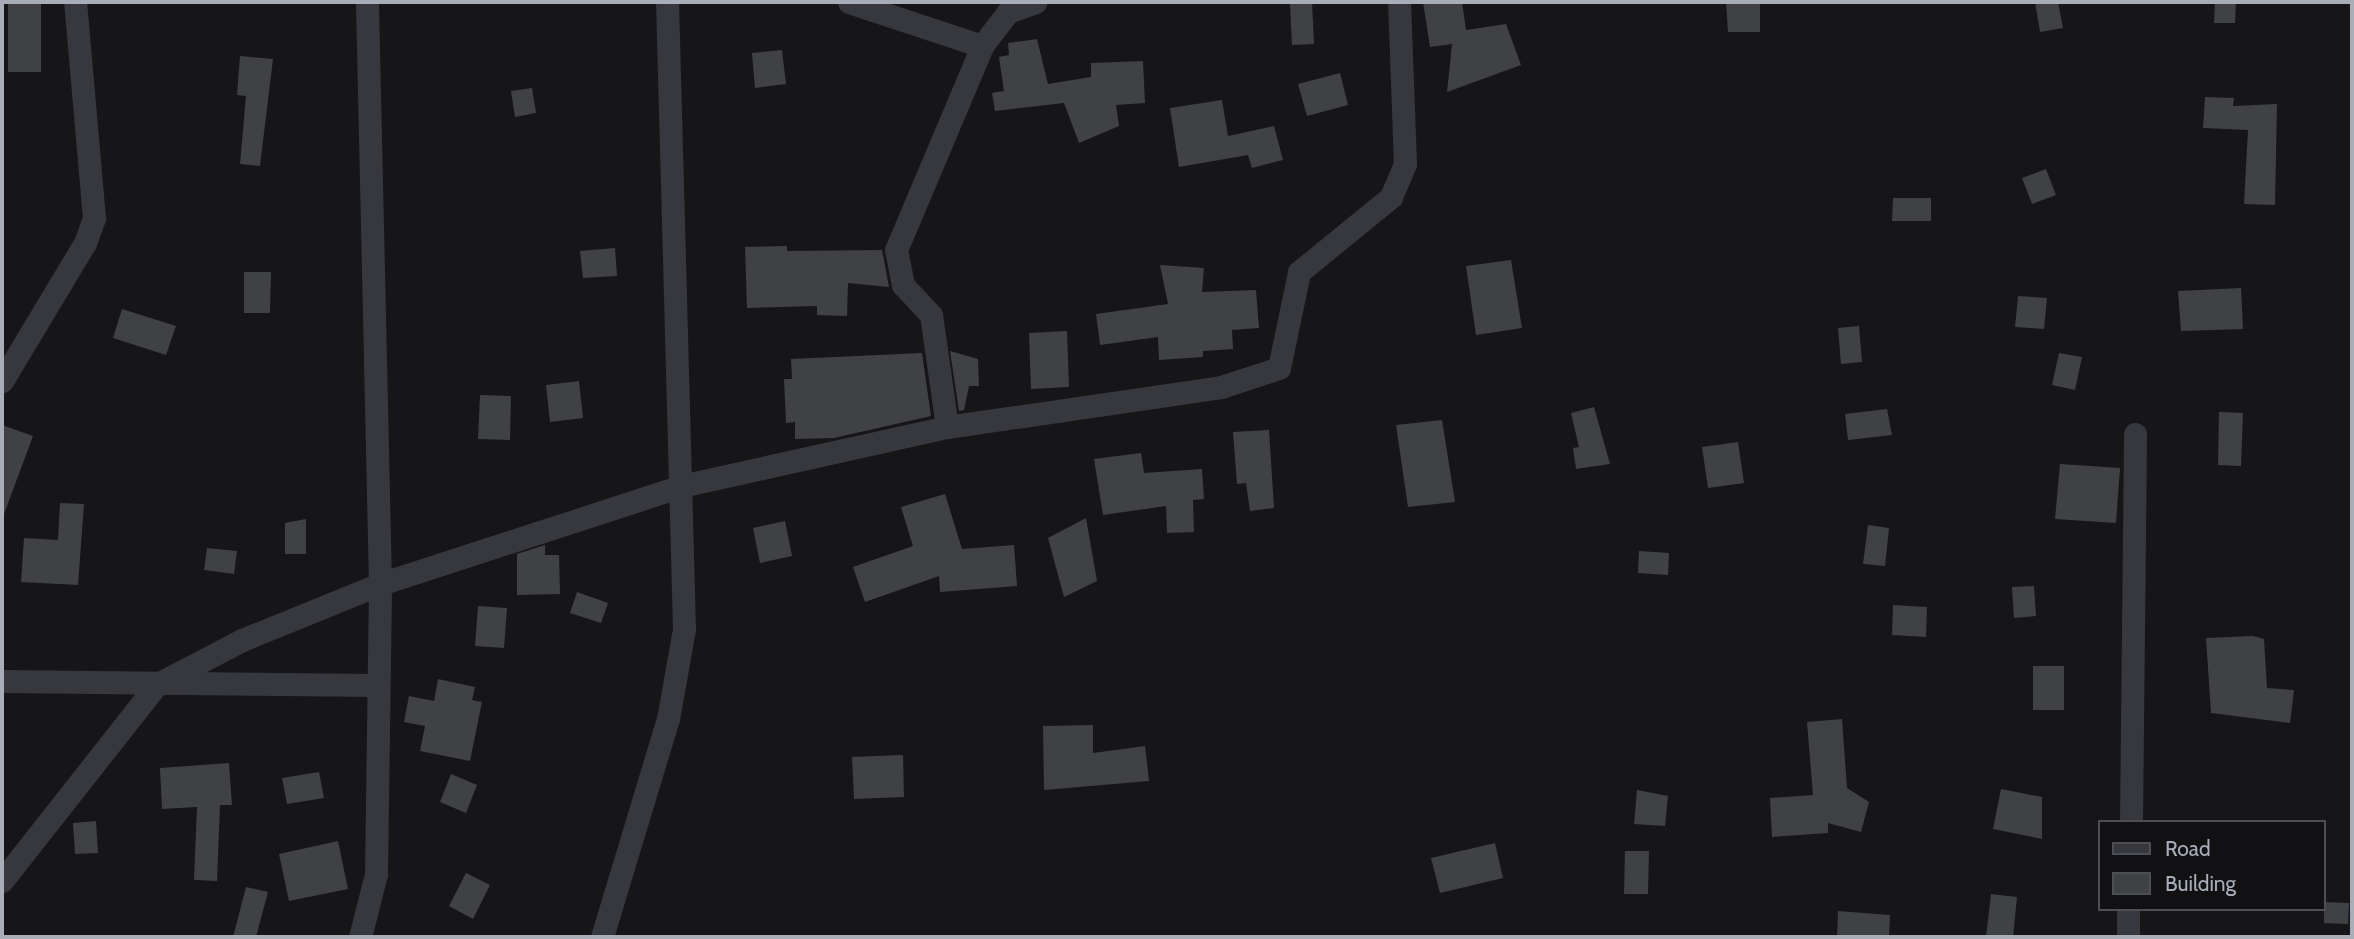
<!DOCTYPE html>
<html>
<head>
<meta charset="utf-8">
<style>
	body { margin:0 }
	#map { position:relative; width:2354px; height:939px; overflow:hidden; background:#161618; font-family:Cabin,sans-serif }
	div>[style] { position:absolute }
	.building>* { inset:0; background:#404145 }
	.minor>* { height:23px; margin:-11.5px; padding:0 11.5px; transform-origin:11.5px; border-radius:11.5px; background:#37383d }
	span { translate:-50% -50%; white-space:nowrap; text-align:center; line-height:1.15; -webkit-text-stroke:5px #111113; paint-order:stroke }
	.frame { position:absolute; inset:0; border:4px solid #a8adb8; pointer-events:none }
	.legend { position:absolute; left:2098px; top:820px; width:228px; height:91px; box-sizing:border-box; background:#111113; border:2px solid #4d4f55; margin:0; padding:9px 12px; list-style:none; font-size:21px; color:#a8adb8 }
	.legend li { display:flex; align-items:center; gap:14px; height:35px }
	.legend b { width:35px; border:2px solid #4d4f55 }
</style>
</head>
<body>
<div id="map">
	<div class="building">
		<div style="clip-path:polygon(8px 2px,41px 2px,41px 72px,8px 72px)"></div>
		<div style="clip-path:polygon(1312px 2px,1314px 44px,1292px 45px,1290px 4px)"></div>
		<div style="clip-path:polygon(1423px 2px,1462px 2px,1466px 30px,1506px 24px,1521px 65px,1447px 92px,1452px 44px,1430px 47px)"></div>
		<div style="clip-path:polygon(1726px 2px,1760px 2px,1760px 32px,1728px 32px)"></div>
		<div style="clip-path:polygon(2035px 2px,2058px 2px,2063px 28px,2040px 32px)"></div>
		<div style="clip-path:polygon(2215px 2px,2236px 2px,2235px 23px,2214px 23px)"></div>
		<div style="clip-path:polygon(1037px 39px,1048px 84px,1091px 77px,1091px 63px,1143px 61px,1145px 103px,1116px 105px,1119px 126px,1079px 143px,1064px 103px,995px 111px,992px 93px,1004px 91px,999px 57px,1009px 55px,1008px 43px)"></div>
		<div style="clip-path:polygon(782px 50px,786px 84px,755px 88px,752px 53px)"></div>
		<div style="clip-path:polygon(240px 56px,273px 59px,260px 166px,240px 164px,246px 96px,237px 95px)"></div>
		<div style="clip-path:polygon(1340px 73px,1348px 105px,1307px 116px,1298px 84px)"></div>
		<div style="clip-path:polygon(532px 88px,536px 113px,515px 117px,511px 91px)"></div>
		<div style="clip-path:polygon(2205px 97px,2234px 98px,2233px 106px,2277px 104px,2275px 205px,2244px 204px,2248px 130px,2203px 128px)"></div>
		<div style="clip-path:polygon(1222px 100px,1228px 136px,1274px 126px,1283px 160px,1252px 168px,1248px 155px,1179px 167px,1170px 108px)"></div>
		<div style="clip-path:polygon(2046px 169px,2056px 195px,2032px 204px,2022px 178px)"></div>
		<div style="clip-path:polygon(1893px 198px,1931px 198px,1931px 221px,1892px 221px)"></div>
		<div style="clip-path:polygon(787px 246px,787px 251px,882px 250px,889px 287px,848px 283px,847px 316px,817px 315px,817px 306px,747px 308px,745px 247px)"></div>
		<div style="clip-path:polygon(615px 248px,617px 276px,583px 278px,580px 251px)"></div>
		<div style="clip-path:polygon(1511px 260px,1522px 328px,1476px 335px,1466px 266px)"></div>
		<div style="clip-path:polygon(1160px 265px,1204px 268px,1202px 292px,1256px 290px,1259px 328px,1232px 330px,1233px 349px,1203px 351px,1203px 357px,1159px 360px,1158px 337px,1100px 345px,1096px 314px,1168px 304px)"></div>
		<div style="clip-path:polygon(244px 272px,271px 272px,270px 313px,244px 313px)"></div>
		<div style="clip-path:polygon(2241px 288px,2243px 329px,2181px 331px,2178px 291px)"></div>
		<div style="clip-path:polygon(2018px 296px,2047px 298px,2044px 329px,2015px 327px)"></div>
		<div style="clip-path:polygon(122px 309px,176px 326px,166px 355px,113px 338px)"></div>
		<div style="clip-path:polygon(1859px 326px,1862px 362px,1841px 364px,1838px 328px)"></div>
		<div style="clip-path:polygon(1067px 331px,1069px 387px,1031px 389px,1029px 333px)"></div>
		<div style="clip-path:polygon(950px 351px,978px 359px,979px 386px,969px 386px,964px 410px,959px 411px)"></div>
		<div style="clip-path:polygon(922px 353px,931px 416px,834px 438px,795px 439px,795px 422px,786px 423px,784px 379px,792px 379px,791px 359px)"></div>
		<div style="clip-path:polygon(2059px 353px,2082px 357px,2075px 390px,2052px 385px)"></div>
		<div style="clip-path:polygon(579px 381px,583px 418px,550px 422px,546px 385px)"></div>
		<div style="clip-path:polygon(480px 395px,511px 396px,510px 440px,478px 439px)"></div>
		<div style="clip-path:polygon(1594px 407px,1610px 464px,1576px 469px,1573px 448px,1579px 447px,1571px 413px)"></div>
		<div style="clip-path:polygon(1887px 409px,1892px 435px,1848px 440px,1845px 414px)"></div>
		<div style="clip-path:polygon(2219px 412px,2243px 413px,2241px 466px,2218px 465px)"></div>
		<div style="clip-path:polygon(1442px 420px,1455px 502px,1408px 507px,1396px 425px)"></div>
		<div style="clip-path:polygon(2px 425px,33px 436px,4px 514px,2px 513px)"></div>
		<div style="clip-path:polygon(1269px 430px,1274px 508px,1250px 511px,1246px 483px,1237px 484px,1233px 432px)"></div>
		<div style="clip-path:polygon(1738px 442px,1744px 483px,1708px 488px,1702px 447px)"></div>
		<div style="clip-path:polygon(1141px 453px,1144px 473px,1202px 469px,1204px 499px,1193px 500px,1194px 532px,1167px 533px,1166px 506px,1103px 515px,1094px 459px)"></div>
		<div style="clip-path:polygon(2060px 464px,2120px 468px,2116px 523px,2055px 519px)"></div>
		<div style="clip-path:polygon(945px 494px,962px 549px,1014px 545px,1017px 586px,940px 592px,939px 576px,865px 602px,853px 567px,913px 546px,901px 507px)"></div>
		<div style="clip-path:polygon(60px 503px,84px 504px,78px 585px,21px 582px,24px 538px,58px 540px)"></div>
		<div style="clip-path:polygon(1086px 518px,1097px 581px,1064px 597px,1048px 538px)"></div>
		<div style="clip-path:polygon(306px 519px,306px 554px,285px 554px,285px 523px)"></div>
		<div style="clip-path:polygon(785px 521px,792px 556px,760px 563px,753px 528px)"></div>
		<div style="clip-path:polygon(1868px 525px,1889px 528px,1885px 566px,1863px 564px)"></div>
		<div style="clip-path:polygon(545px 545px,545px 555px,559px 555px,560px 594px,517px 595px,517px 554px)"></div>
		<div style="clip-path:polygon(207px 548px,237px 551px,234px 574px,204px 570px)"></div>
		<div style="clip-path:polygon(1639px 551px,1669px 553px,1668px 575px,1638px 573px)"></div>
		<div style="clip-path:polygon(2034px 586px,2036px 616px,2014px 618px,2012px 587px)"></div>
		<div style="clip-path:polygon(577px 592px,608px 603px,601px 623px,570px 613px)"></div>
		<div style="clip-path:polygon(1893px 605px,1927px 607px,1926px 637px,1892px 635px)"></div>
		<div style="clip-path:polygon(478px 606px,507px 608px,504px 648px,475px 646px)"></div>
		<div style="clip-path:polygon(2253px 636px,2264px 639px,2267px 688px,2294px 690px,2290px 723px,2211px 713px,2206px 638px)"></div>
		<div style="clip-path:polygon(2033px 666px,2064px 666px,2064px 710px,2033px 710px)"></div>
		<div style="clip-path:polygon(438px 679px,475px 687px,472px 700px,482px 702px,470px 761px,420px 751px,425px 726px,404px 722px,409px 696px,434px 701px)"></div>
		<div style="clip-path:polygon(1842px 719px,1847px 788px,1869px 802px,1861px 832px,1828px 823px,1828px 833px,1772px 837px,1770px 798px,1813px 795px,1807px 722px)"></div>
		<div style="clip-path:polygon(1093px 725px,1093px 753px,1145px 746px,1149px 781px,1044px 790px,1043px 726px)"></div>
		<div style="clip-path:polygon(903px 755px,904px 797px,854px 799px,852px 757px)"></div>
		<div style="clip-path:polygon(229px 763px,232px 805px,220px 805px,217px 881px,194px 880px,197px 807px,162px 809px,160px 768px)"></div>
		<div style="clip-path:polygon(319px 772px,324px 798px,287px 804px,282px 778px)"></div>
		<div style="clip-path:polygon(451px 774px,477px 785px,466px 813px,440px 802px)"></div>
		<div style="clip-path:polygon(2001px 789px,2042px 797px,2042px 839px,1993px 829px)"></div>
		<div style="clip-path:polygon(1637px 790px,1668px 796px,1665px 826px,1634px 824px)"></div>
		<div style="clip-path:polygon(96px 821px,98px 853px,75px 854px,73px 823px)"></div>
		<div style="clip-path:polygon(338px 841px,348px 889px,289px 901px,279px 854px)"></div>
		<div style="clip-path:polygon(1495px 843px,1503px 878px,1440px 893px,1431px 858px)"></div>
		<div style="clip-path:polygon(1625px 851px,1649px 851px,1648px 894px,1624px 894px)"></div>
		<div style="clip-path:polygon(466px 873px,490px 885px,473px 919px,449px 906px)"></div>
		<div style="clip-path:polygon(246px 887px,268px 892px,256px 937px,233px 937px)"></div>
		<div style="clip-path:polygon(1991px 894px,2017px 897px,2013px 937px,1986px 937px)"></div>
		<div style="clip-path:polygon(2324px 902px,2349px 903px,2348px 924px,2324px 923px)"></div>
		<div style="clip-path:polygon(1838px 911px,1890px 915px,1889px 937px,1837px 937px)"></div>
	</div>
	<div class="minor">
		<div style="left:849px;top:2px;width:140px;rotate:18.3deg"></div>
		<div style="left:2px;top:381px;width:161px;rotate:-59deg"></div>
		<div style="left:85px;top:243px;width:27px;rotate:-70deg"></div>
		<div style="left:94px;top:218px;width:217px;rotate:-95deg"></div>
		<div style="left:947px;top:427px;width:113px;rotate:-98.1deg"></div>
		<div style="left:931px;top:315px;width:41px;rotate:-133deg"></div>
		<div style="left:903px;top:285px;width:36px;rotate:-101deg"></div>
		<div style="left:896px;top:250px;width:221px;rotate:-67.1deg"></div>
		<div style="left:982px;top:46px;width:43px;rotate:-52.6deg"></div>
		<div style="left:1008px;top:12px;width:29px;rotate:-20deg"></div>
		<div style="left:2px;top:681px;width:375px;rotate:0.6deg"></div>
		<div style="left:2131px;top:822px;width:388px;rotate:-89.4deg"></div>
		<div style="left:2px;top:881px;width:249px;rotate:-51.8deg"></div>
		<div style="left:156px;top:685px;width:97px;rotate:-27.6deg"></div>
		<div style="left:242px;top:640px;width:149px;rotate:-22.1deg"></div>
		<div style="left:380px;top:584px;width:317px;rotate:-18deg"></div>
		<div style="left:681px;top:486px;width:272px;rotate:-12.5deg"></div>
		<div style="left:947px;top:427px;width:277px;rotate:-8.3deg"></div>
		<div style="left:1221px;top:387px;width:61px;rotate:-18.1deg"></div>
		<div style="left:1279px;top:368px;width:98px;rotate:-78.2deg"></div>
		<div style="left:1299px;top:272px;width:119px;rotate:-39.2deg"></div>
		<div style="left:1391px;top:197px;width:36px;rotate:-67deg"></div>
		<div style="left:1405px;top:164px;width:162px;rotate:-92.1deg"></div>
		<div style="left:360px;top:937px;width:65px;rotate:-75.7deg"></div>
		<div style="left:376px;top:874px;width:290px;rotate:-89.2deg"></div>
		<div style="left:380px;top:584px;width:582px;rotate:-91.28deg"></div>
		<div style="left:602px;top:937px;width:228px;rotate:-73.2deg"></div>
		<div style="left:668px;top:719px;width:91px;rotate:-79.9deg"></div>
		<div style="left:684px;top:629px;width:627px;rotate:-91.55deg"></div>
		<div style="left:2128px;top:937px;width:28px;rotate:-90deg"></div>
	</div>
	<div class="frame"></div>
	<ul class="legend">
	<li><b style="height:9px;background:#37383d"></b>Road</li>
	<li><b style="height:19px;background:#404145"></b>Building</li>
	</ul>
</div>
</body>
</html>
